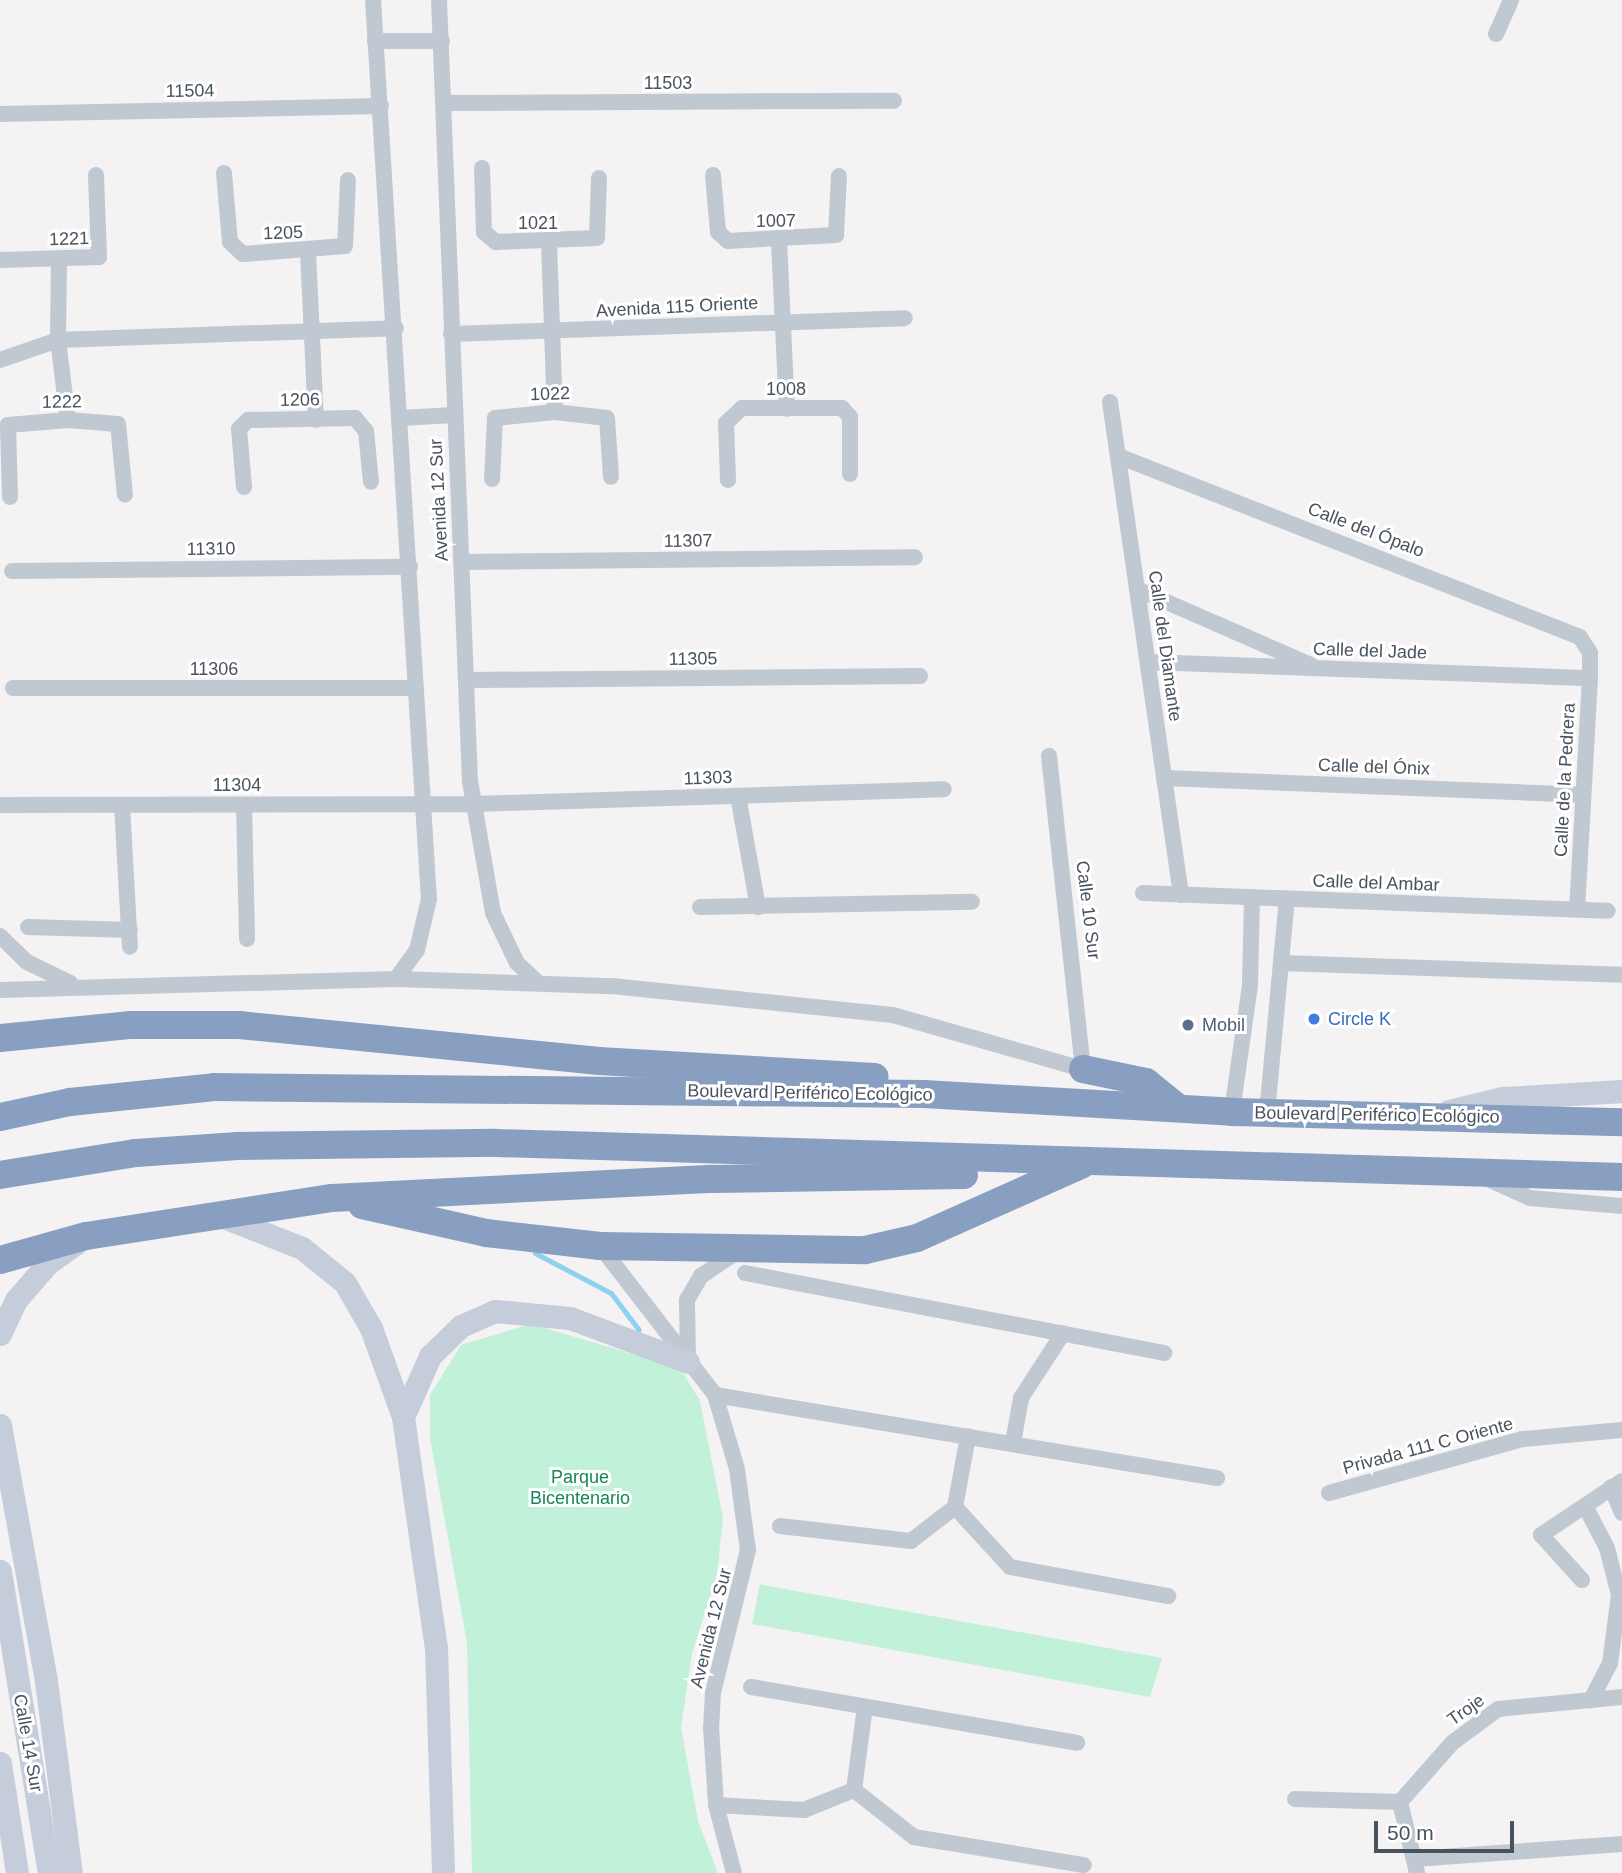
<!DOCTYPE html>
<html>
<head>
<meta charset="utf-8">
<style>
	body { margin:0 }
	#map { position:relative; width:1622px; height:1873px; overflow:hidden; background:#f4f2f2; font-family:Helvetica,sans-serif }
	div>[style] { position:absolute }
	.green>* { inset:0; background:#c1f1d8 }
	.stream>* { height:5px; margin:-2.5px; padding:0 2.5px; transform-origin:2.5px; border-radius:2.5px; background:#8dd1ef }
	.street>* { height:16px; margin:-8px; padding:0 8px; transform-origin:8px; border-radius:8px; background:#c0c8d1 }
	.secondary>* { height:23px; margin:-11.5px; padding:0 11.5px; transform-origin:11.5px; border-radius:11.5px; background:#c5cddb }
	.highway>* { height:28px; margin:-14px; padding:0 14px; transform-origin:14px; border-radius:14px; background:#899fc1 }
	.dots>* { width:19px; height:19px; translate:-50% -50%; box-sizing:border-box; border:4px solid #fff; border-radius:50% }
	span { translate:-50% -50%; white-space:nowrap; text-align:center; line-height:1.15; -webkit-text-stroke:6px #fff; paint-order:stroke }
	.street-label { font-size:18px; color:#495360 }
	.shop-label { font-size:18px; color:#366cbe }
	.left { translate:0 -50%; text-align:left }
	.service-label { font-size:18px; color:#4e5e75 }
	.park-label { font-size:18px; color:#158659 }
	.scale { position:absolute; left:1374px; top:1821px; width:140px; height:32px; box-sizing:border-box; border:4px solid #495360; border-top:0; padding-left:9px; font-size:21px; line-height:24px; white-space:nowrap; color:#495360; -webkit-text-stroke:5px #fff; paint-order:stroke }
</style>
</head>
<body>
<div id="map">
	<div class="green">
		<div style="clip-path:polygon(531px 1324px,680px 1368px,700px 1401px,723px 1518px,717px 1574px,692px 1654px,681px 1727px,698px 1821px,718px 1873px,472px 1873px,467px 1643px,430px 1438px,430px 1395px,461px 1345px)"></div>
		<div style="clip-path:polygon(760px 1584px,763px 1585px,1162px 1658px,1150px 1697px,752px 1624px)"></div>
	</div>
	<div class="stream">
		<div style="left:535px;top:1253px;width:86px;rotate:27.8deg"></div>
		<div style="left:611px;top:1293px;width:46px;rotate:52.9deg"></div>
	</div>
	<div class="street">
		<div style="left:373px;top:0;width:901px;rotate:86.44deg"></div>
		<div style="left:429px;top:899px;width:52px;rotate:103.2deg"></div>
		<div style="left:417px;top:950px;width:36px;rotate:126deg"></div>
		<div style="left:439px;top:0;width:782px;rotate:87.73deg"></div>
		<div style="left:470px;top:781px;width:134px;rotate:80.1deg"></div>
		<div style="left:493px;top:913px;width:55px;rotate:64.4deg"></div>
		<div style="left:517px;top:963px;width:26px;rotate:43deg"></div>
		<div style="left:1496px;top:34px;width:37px;rotate:-66deg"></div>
		<div style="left:375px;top:41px;width:67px"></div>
		<div style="left:443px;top:103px;width:451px;rotate:-0.3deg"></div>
		<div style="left:0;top:114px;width:381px;rotate:-1.2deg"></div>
		<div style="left:482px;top:168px;width:64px;rotate:88.2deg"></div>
		<div style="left:484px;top:232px;width:16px;rotate:40deg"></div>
		<div style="left:496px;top:242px;width:101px;rotate:-2.3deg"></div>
		<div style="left:597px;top:238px;width:60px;rotate:-88.1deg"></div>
		<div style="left:224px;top:173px;width:69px;rotate:85deg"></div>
		<div style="left:230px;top:242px;width:18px;rotate:43deg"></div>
		<div style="left:243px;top:254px;width:102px;rotate:-4.5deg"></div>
		<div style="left:345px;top:246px;width:66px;rotate:-87.4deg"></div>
		<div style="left:713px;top:175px;width:57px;rotate:85deg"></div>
		<div style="left:718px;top:232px;width:13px;rotate:42deg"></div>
		<div style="left:728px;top:241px;width:108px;rotate:-3.2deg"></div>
		<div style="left:836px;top:235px;width:59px;rotate:-87.1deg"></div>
		<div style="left:779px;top:241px;width:168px;rotate:87.3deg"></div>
		<div style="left:549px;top:243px;width:169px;rotate:88deg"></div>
		<div style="left:308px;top:252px;width:168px;rotate:87.3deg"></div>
		<div style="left:59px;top:259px;width:81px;rotate:90.7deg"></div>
		<div style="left:58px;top:340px;width:81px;rotate:82.9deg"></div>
		<div style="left:0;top:260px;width:99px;rotate:-1.7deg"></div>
		<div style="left:99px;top:257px;width:82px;rotate:-92.1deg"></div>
		<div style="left:451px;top:334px;width:454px;rotate:-2deg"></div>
		<div style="left:0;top:360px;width:61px;rotate:-19deg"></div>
		<div style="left:58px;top:340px;width:338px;rotate:-2deg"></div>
		<div style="left:1110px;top:402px;width:498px;rotate:81.8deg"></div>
		<div style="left:401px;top:418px;width:53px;rotate:-3.2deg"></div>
		<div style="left:1118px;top:456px;width:496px;rotate:21.4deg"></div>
		<div style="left:1580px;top:637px;width:19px;rotate:58deg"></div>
		<div style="left:1590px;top:653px;width:25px;rotate:90deg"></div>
		<div style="left:1590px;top:678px;width:231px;rotate:93.2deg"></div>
		<div style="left:492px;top:479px;width:61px;rotate:-87.2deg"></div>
		<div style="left:495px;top:418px;width:60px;rotate:-5.7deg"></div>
		<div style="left:555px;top:412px;width:52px;rotate:6.6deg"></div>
		<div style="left:607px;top:418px;width:59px;rotate:86.1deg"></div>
		<div style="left:728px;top:480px;width:57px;rotate:-92deg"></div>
		<div style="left:726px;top:423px;width:22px;rotate:-43deg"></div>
		<div style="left:742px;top:408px;width:100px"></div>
		<div style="left:842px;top:408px;width:12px;rotate:48deg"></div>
		<div style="left:850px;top:417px;width:57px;rotate:90deg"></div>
		<div style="left:244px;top:487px;width:58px;rotate:-94.9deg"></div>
		<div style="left:239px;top:429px;width:13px;rotate:-45deg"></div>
		<div style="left:248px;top:420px;width:107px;rotate:-1.1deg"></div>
		<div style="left:355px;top:418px;width:17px;rotate:50deg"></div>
		<div style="left:366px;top:431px;width:51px;rotate:84.4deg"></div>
		<div style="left:10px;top:497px;width:72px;rotate:-91.6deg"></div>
		<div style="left:8px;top:425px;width:60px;rotate:-4.8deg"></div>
		<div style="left:68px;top:420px;width:50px;rotate:4.6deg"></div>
		<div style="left:118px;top:424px;width:71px;rotate:84.4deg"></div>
		<div style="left:462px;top:562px;width:453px;rotate:-0.6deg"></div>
		<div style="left:12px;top:571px;width:398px;rotate:-0.6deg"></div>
		<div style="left:1137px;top:589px;width:190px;rotate:23.6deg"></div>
		<div style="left:1148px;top:662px;width:442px;rotate:2.1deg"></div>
		<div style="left:467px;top:680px;width:453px;rotate:-0.5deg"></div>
		<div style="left:13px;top:688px;width:402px"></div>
		<div style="left:1164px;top:778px;width:417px;rotate:2.3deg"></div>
		<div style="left:738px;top:796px;width:113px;rotate:79.8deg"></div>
		<div style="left:1px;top:805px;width:473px;rotate:-0.1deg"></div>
		<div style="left:474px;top:804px;width:470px;rotate:-1.8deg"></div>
		<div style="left:122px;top:805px;width:142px;rotate:86.8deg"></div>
		<div style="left:244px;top:805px;width:134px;rotate:88.7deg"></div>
		<div style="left:1143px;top:893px;width:465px;rotate:2.2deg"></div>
		<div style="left:700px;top:907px;width:272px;rotate:-1.1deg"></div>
		<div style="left:28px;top:927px;width:102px;rotate:1.7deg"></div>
		<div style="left:0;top:936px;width:37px;rotate:44deg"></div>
		<div style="left:27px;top:962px;width:48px;rotate:26deg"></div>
		<div style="left:1283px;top:963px;width:339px;rotate:2deg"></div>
		<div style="left:0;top:990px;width:396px;rotate:-1.6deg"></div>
		<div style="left:396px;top:979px;width:216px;rotate:1.9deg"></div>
		<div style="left:612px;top:986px;width:282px;rotate:5.9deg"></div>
		<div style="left:893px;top:1015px;width:198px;rotate:15.9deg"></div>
		<div style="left:1083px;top:1069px;width:315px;rotate:-96.2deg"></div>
		<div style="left:1232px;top:1112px;width:128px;rotate:-81.9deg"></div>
		<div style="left:1250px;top:985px;width:88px;rotate:-88.7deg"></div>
		<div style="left:1267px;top:1113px;width:215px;rotate:-84.7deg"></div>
		<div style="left:1488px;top:1179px;width:46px;rotate:24.3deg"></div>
		<div style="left:1530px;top:1198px;width:92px;rotate:5deg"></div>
		<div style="left:600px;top:1246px;width:188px;rotate:52.3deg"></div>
		<div style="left:715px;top:1395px;width:77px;rotate:73.4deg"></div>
		<div style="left:737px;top:1469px;width:82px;rotate:82.3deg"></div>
		<div style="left:748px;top:1550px;width:146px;rotate:103.8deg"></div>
		<div style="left:713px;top:1692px;width:35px;rotate:93deg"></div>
		<div style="left:711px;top:1727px;width:78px;rotate:86.3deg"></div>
		<div style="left:716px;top:1805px;width:70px;rotate:75.2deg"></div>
		<div style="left:745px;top:1273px;width:427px;rotate:10.8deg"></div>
		<div style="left:688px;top:1360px;width:60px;rotate:-91deg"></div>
		<div style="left:687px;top:1300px;width:28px;rotate:-60deg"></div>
		<div style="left:701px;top:1276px;width:43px;rotate:-33.7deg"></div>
		<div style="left:715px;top:1395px;width:509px;rotate:9.39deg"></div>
		<div style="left:1013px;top:1443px;width:46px;rotate:-79.9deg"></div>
		<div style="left:1021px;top:1398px;width:77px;rotate:-57.1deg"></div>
		<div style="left:1611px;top:1487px;width:28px;rotate:67deg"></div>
		<div style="left:1329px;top:1493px;width:201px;rotate:-15.6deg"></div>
		<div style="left:1523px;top:1439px;width:99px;rotate:-5.2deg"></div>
		<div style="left:1585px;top:1506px;width:47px;rotate:62.4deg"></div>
		<div style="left:1607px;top:1548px;width:49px;rotate:75.7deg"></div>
		<div style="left:1619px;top:1595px;width:69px;rotate:97.5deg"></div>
		<div style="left:1610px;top:1663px;width:42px;rotate:117.2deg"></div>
		<div style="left:955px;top:1507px;width:81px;rotate:47.5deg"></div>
		<div style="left:1010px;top:1567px;width:161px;rotate:10.4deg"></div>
		<div style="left:780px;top:1526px;width:132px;rotate:6.5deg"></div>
		<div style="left:911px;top:1541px;width:56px;rotate:-37.7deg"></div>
		<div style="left:955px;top:1507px;width:72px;rotate:-79.6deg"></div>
		<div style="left:1582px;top:1580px;width:61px;rotate:-132.3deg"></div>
		<div style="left:1541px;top:1535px;width:97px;rotate:-33.7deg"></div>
		<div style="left:751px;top:1687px;width:331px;rotate:9.7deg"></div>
		<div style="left:854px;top:1790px;width:84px;rotate:-82.5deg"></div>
		<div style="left:1295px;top:1799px;width:105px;rotate:1.6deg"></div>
		<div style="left:1400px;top:1802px;width:79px;rotate:-48.6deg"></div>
		<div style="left:1452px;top:1743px;width:57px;rotate:-36.5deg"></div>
		<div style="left:1498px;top:1709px;width:125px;rotate:-5.5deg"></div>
		<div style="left:1400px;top:1802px;width:73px;rotate:76.5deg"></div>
		<div style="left:716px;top:1805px;width:88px;rotate:3.3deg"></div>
		<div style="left:804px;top:1810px;width:54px;rotate:-21.8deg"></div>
		<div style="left:854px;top:1790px;width:76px;rotate:38.1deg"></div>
		<div style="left:914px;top:1837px;width:172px;rotate:9.4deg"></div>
		<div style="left:1414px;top:1859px;width:209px;rotate:-4.1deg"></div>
	</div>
	<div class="secondary">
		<div style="left:1449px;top:1111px;width:55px;rotate:-13.8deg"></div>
		<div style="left:1502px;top:1098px;width:120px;rotate:-3.3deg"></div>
		<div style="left:221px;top:1216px;width:87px;rotate:21.6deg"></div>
		<div style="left:302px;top:1248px;width:55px;rotate:39.1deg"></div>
		<div style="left:345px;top:1283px;width:52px;rotate:60deg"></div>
		<div style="left:371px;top:1328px;width:95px;rotate:70.2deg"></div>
		<div style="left:403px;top:1417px;width:233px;rotate:81.9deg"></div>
		<div style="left:436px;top:1648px;width:225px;rotate:88.2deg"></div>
		<div style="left:0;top:1334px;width:38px;rotate:-65deg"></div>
		<div style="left:16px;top:1300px;width:49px;rotate:-49.1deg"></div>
		<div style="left:48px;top:1263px;width:33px;rotate:-35deg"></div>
		<div style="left:403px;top:1417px;width:67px;rotate:-66.1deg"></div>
		<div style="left:430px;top:1356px;width:43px;rotate:-44.1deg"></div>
		<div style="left:461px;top:1326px;width:37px;rotate:-24deg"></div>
		<div style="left:495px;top:1311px;width:75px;rotate:5.3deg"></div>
		<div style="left:570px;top:1318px;width:126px;rotate:20.4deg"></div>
		<div style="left:0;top:1425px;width:260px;rotate:79.8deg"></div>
		<div style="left:46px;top:1681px;width:194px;rotate:82.6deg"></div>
		<div style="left:0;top:1571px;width:306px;rotate:80.8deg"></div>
		<div style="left:0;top:1763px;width:111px;rotate:81.2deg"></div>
	</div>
	<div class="highway">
		<div style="left:0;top:1038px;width:132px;rotate:-5.7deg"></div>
		<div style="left:131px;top:1025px;width:108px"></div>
		<div style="left:239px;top:1025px;width:362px;rotate:5.7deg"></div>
		<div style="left:599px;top:1061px;width:276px;rotate:3.3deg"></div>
		<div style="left:1083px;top:1069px;width:64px;rotate:11.7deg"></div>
		<div style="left:1146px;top:1082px;width:40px;rotate:39deg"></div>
		<div style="left:0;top:1117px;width:72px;rotate:-12.1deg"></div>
		<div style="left:70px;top:1102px;width:145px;rotate:-5.9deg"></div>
		<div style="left:214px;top:1087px;width:710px;rotate:0.56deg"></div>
		<div style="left:924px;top:1094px;width:309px;rotate:3.3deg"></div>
		<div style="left:1232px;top:1112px;width:390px;rotate:1.5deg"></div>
		<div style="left:0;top:1175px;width:138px;rotate:-9.2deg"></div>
		<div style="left:136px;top:1153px;width:102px;rotate:-3.9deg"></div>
		<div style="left:238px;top:1146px;width:258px;rotate:-0.7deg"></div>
		<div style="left:496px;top:1143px;width:1127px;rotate:1.73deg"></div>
		<div style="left:362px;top:1205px;width:127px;rotate:12.7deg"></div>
		<div style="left:486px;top:1233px;width:115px;rotate:6.5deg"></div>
		<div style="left:600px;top:1246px;width:265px;rotate:0.9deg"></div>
		<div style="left:865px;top:1250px;width:53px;rotate:-13deg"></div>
		<div style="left:917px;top:1238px;width:180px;rotate:-24deg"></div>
		<div style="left:0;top:1260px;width:89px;rotate:-15.6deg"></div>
		<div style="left:86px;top:1236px;width:249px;rotate:-8.8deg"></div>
		<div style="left:332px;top:1198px;width:381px;rotate:-2.9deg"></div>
		<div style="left:713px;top:1179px;width:251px;rotate:-0.9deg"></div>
	</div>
	<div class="dots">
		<div style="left:1314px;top:1019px;background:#3f7fe0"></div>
		<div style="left:1188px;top:1025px;background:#5c6f8a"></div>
	</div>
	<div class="street-label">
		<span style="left:668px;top:83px">11503</span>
		<span style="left:190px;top:91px;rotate:-1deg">11504</span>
		<span style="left:776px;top:221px;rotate:-1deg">1007</span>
		<span style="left:538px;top:223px">1021</span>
		<span style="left:283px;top:233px;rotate:-2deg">1205</span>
		<span style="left:69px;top:239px;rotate:-2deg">1221</span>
		<span style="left:677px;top:307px;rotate:-3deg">Avenida 115 Oriente</span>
		<span style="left:786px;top:389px">1008</span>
		<span style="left:550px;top:394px;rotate:-2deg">1022</span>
		<span style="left:300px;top:400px;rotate:-1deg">1206</span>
		<span style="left:62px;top:402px;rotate:-1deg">1222</span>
		<span style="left:439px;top:500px;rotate:-93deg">Avenida 12 Sur</span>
		<span style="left:1366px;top:530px;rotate:21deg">Calle del Ópalo</span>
		<span style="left:688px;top:541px;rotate:-1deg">11307</span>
		<span style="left:211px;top:549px;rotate:-1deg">11310</span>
		<span style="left:1165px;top:646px;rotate:82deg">Calle del Diamante</span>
		<span style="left:1370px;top:651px;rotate:2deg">Calle del Jade</span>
		<span style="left:693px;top:659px;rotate:-1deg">11305</span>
		<span style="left:214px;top:669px">11306</span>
		<span style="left:1374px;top:767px;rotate:2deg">Calle del Ónix</span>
		<span style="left:708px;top:778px;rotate:-2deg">11303</span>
		<span style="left:1565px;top:780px;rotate:-87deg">Calle de la Pedrera</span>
		<span style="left:237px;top:785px">11304</span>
		<span style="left:1376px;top:883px;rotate:2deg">Calle del Ambar</span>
		<span style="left:1088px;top:910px;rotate:83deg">Calle 10 Sur</span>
		<span style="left:810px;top:1093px;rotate:1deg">Boulevard Periférico Ecológico</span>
		<span style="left:1377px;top:1115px;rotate:1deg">Boulevard Periférico Ecológico</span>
		<span style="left:1428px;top:1446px;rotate:-15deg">Privada 111 C Oriente</span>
		<span style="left:711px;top:1628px;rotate:-76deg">Avenida 12 Sur</span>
		<span style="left:1466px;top:1710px;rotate:-35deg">Troje</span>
		<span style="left:28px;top:1743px;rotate:80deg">Calle 14 Sur</span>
	</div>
	<div class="shop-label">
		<span class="left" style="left:1328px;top:1019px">Circle K</span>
	</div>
	<div class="service-label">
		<span class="left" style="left:1202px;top:1025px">Mobil</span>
	</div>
	<div class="park-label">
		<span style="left:580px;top:1488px">Parque<br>Bicentenario</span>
	</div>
	<div class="scale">50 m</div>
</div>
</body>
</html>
